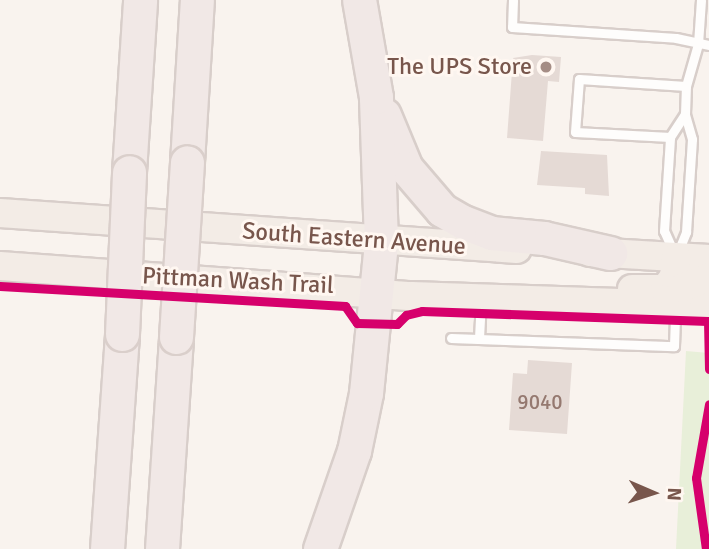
<!DOCTYPE html>
<html>
<head>
<meta charset="utf-8">
<style>
	body { margin:0 }
	#map { position:relative; width:709px; height:549px; overflow:hidden; background:#f9f3ee; font-family:Signika,sans-serif }
	div>[style] { position:absolute }
	.green>* { inset:0; background:#e8efd9 }
	.building>* { inset:0; background:#e5dad5 }
	.roads { filter:drop-shadow(2px 0 #d8ceca) drop-shadow(-2px 0 #d8ceca) drop-shadow(0 2px #d8ceca) drop-shadow(0 -2px #d8ceca) }
	.lane>* { height:9px; margin:-4.5px; padding:0 4.5px; transform-origin:4.5px; border-radius:4.5px; background:#fefdfc }
	.primary>* { height:28px; margin:-14px; padding:0 14px; transform-origin:14px; border-radius:14px; background:#f3ece6 }
	.highway>* { height:33px; margin:-16.5px; padding:0 16.5px; transform-origin:16.5px; border-radius:16.5px; background:#f1e8e6 }
	.bridges { filter:drop-shadow(2px 0 #dacfcb) drop-shadow(-2px 0 #dacfcb) drop-shadow(0 2px #dacfcb) drop-shadow(0 -2px #dacfcb) }
	.highway-bridge>* { height:33px; margin:-16.5px; padding:0 16.5px; transform-origin:16.5px; border-radius:16.5px; background:#f1e8e6 }
	.cycleway>* { height:9px; margin:-4.5px; padding:0 4.5px; transform-origin:4.5px; border-radius:4.5px; background:#d6006c }
	.dots>* { width:19px; height:19px; translate:-50% -50%; box-sizing:border-box; border:4px solid #fff7f1; border-radius:50% }
	span { translate:-50% -50%; white-space:nowrap; text-align:center; line-height:1.15; -webkit-text-stroke:6px #fff7f1; paint-order:stroke }
	.number-label { font-size:21px; color:#957970 }
	.number-label span { -webkit-text-stroke-width:0 }
	.poi-label { font-size:24px; color:#78564c }
	.right { translate:-100% -50%; text-align:right }
	.street-label { font-size:24px; color:#78564c }
	.north { position:absolute; left:618px; top:458px; width:70px; height:70px; -webkit-text-stroke:5px #fff7f1; paint-order:stroke; rotate:93deg; font-size:19px; font-weight:700; line-height:28px; text-align:center; color:#78564c }
	.north::after { content:''; display:block; margin:auto; width:24px; height:32px; background:#78564c; clip-path:polygon(50% 0,100% 100%,50% 72%,0 100%) }
</style>
</head>
<body>
<div id="map">
	<div class="green">
		<div style="clip-path:polygon(686px 351px,709px 353px,709px 549px,676px 549px)"></div>
	</div>
	<div class="building">
		<div style="clip-path:polygon(532px 55px,561px 57px,559px 82px,548px 81px,543px 141px,507px 138px,513px 58px)"></div>
		<div style="clip-path:polygon(541px 151px,607px 155px,609px 196px,585px 194px,585px 188px,537px 185px)"></div>
		<div style="clip-path:polygon(528px 360px,572px 363px,567px 434px,509px 430px,513px 373px,527px 374px)"></div>
	</div>
	<div class="roads">
		<div class="lane">
			<div style="left:513px;top:0;width:27px;rotate:92deg"></div>
			<div style="left:512px;top:27px;width:164px;rotate:3.8deg"></div>
			<div style="left:676px;top:38px;width:34px;rotate:12deg"></div>
			<div style="left:670px;top:137px;width:95px;rotate:-177deg"></div>
			<div style="left:575px;top:132px;width:53px;rotate:-85.7deg"></div>
			<div style="left:579px;top:79px;width:107px;rotate:3.7deg"></div>
			<div style="left:678px;top:252px;width:22px;rotate:-68deg"></div>
			<div style="left:686px;top:232px;width:93px;rotate:-86.3deg"></div>
			<div style="left:692px;top:139px;width:26px;rotate:-106deg"></div>
			<div style="left:685px;top:114px;width:28px;rotate:-88deg"></div>
			<div style="left:686px;top:86px;width:44px;rotate:-74.1deg"></div>
			<div style="left:698px;top:44px;width:44px;rotate:-86.1deg"></div>
			<div style="left:674px;top:253px;width:24px;rotate:-114deg"></div>
			<div style="left:664px;top:231px;width:94px;rotate:-86.3deg"></div>
			<div style="left:670px;top:137px;width:27px;rotate:-57deg"></div>
			<div style="left:451px;top:338px;width:223px;rotate:2.1deg"></div>
			<div style="left:674px;top:346px;width:36px;rotate:-88deg"></div>
			<div style="left:479px;top:338px;width:35px;rotate:-87deg"></div>
		</div>
		<div class="primary">
			<div style="left:0;top:213px;width:518px;rotate:3.98deg"></div>
			<div style="left:590px;top:252px;width:119px;rotate:3.4deg"></div>
			<div style="left:0;top:266px;width:412px;rotate:4.2deg"></div>
			<div style="left:411px;top:296px;width:298px;rotate:1.9deg"></div>
			<div style="left:632px;top:289px;width:33px"></div>
			<div style="left:665px;top:289px;width:15px;rotate:-53deg"></div>
			<div style="left:674px;top:277px;width:20px;rotate:-84deg"></div>
			<div style="left:675px;top:305px;width:18px;rotate:-68deg"></div>
			<div style="left:682px;top:288px;width:29px;rotate:-22deg"></div>
		</div>
		<div class="highway">
			<div style="left:384px;top:115px;width:57px;rotate:67.5deg"></div>
			<div style="left:406px;top:168px;width:55px;rotate:49.4deg"></div>
			<div style="left:442px;top:210px;width:24px;rotate:30deg"></div>
			<div style="left:463px;top:222px;width:30px;rotate:21deg"></div>
			<div style="left:491px;top:233px;width:53px;rotate:5.4deg"></div>
			<div style="left:544px;top:238px;width:68px;rotate:12.8deg"></div>
			<div style="left:187px;top:162px;width:162px;rotate:-86.5deg"></div>
			<div style="left:129px;top:172px;width:172px;rotate:-86.3deg"></div>
			<div style="left:107px;top:549px;width:216px;rotate:-86deg"></div>
			<div style="left:162px;top:549px;width:212px;rotate:-86.2deg"></div>
			<div style="left:320px;top:549px;width:104px;rotate:-70.9deg"></div>
			<div style="left:354px;top:451px;width:59px;rotate:-78.3deg"></div>
			<div style="left:366px;top:393px;width:152px;rotate:-84.3deg"></div>
			<div style="left:381px;top:242px;width:145px;rotate:-92deg"></div>
			<div style="left:376px;top:97px;width:98px;rotate:-99.9deg"></div>
		</div>
	</div>
	<div class="bridges">
		<div class="highway-bridge">
			<div style="left:122px;top:334px;width:162px;rotate:-87.5deg"></div>
			<div style="left:176px;top:337px;width:175px;rotate:-86.4deg"></div>
		</div>
	</div>
	<div class="cycleway">
		<div style="left:0;top:286px;width:346px;rotate:3.3deg"></div>
		<div style="left:345px;top:306px;width:21px;rotate:55deg"></div>
		<div style="left:357px;top:323px;width:40px;rotate:1.4deg"></div>
		<div style="left:397px;top:324px;width:13px;rotate:-45deg"></div>
		<div style="left:406px;top:315px;width:16px;rotate:-14deg"></div>
		<div style="left:422px;top:311px;width:286px;rotate:2deg"></div>
		<div style="left:708px;top:321px;width:48px;rotate:88.8deg"></div>
		<div style="left:706px;top:549px;width:72px;rotate:-98deg"></div>
		<div style="left:696px;top:478px;width:75px;rotate:-80deg"></div>
	</div>
	<div class="dots">
		<div style="left:546px;top:67px;background:#a58d85"></div>
	</div>
	<div class="number-label">
		<span style="left:540px;top:402px">9040</span>
	</div>
	<div class="poi-label">
		<span class="right" style="left:532px;top:67px">The UPS Store</span>
	</div>
	<div class="street-label">
		<span style="left:354px;top:239px;rotate:4deg">South Eastern Avenue</span>
		<span style="left:238px;top:281px;rotate:3deg">Pittman Wash Trail</span>
	</div>
	<div class="north">N</div>
</div>
</body>
</html>
